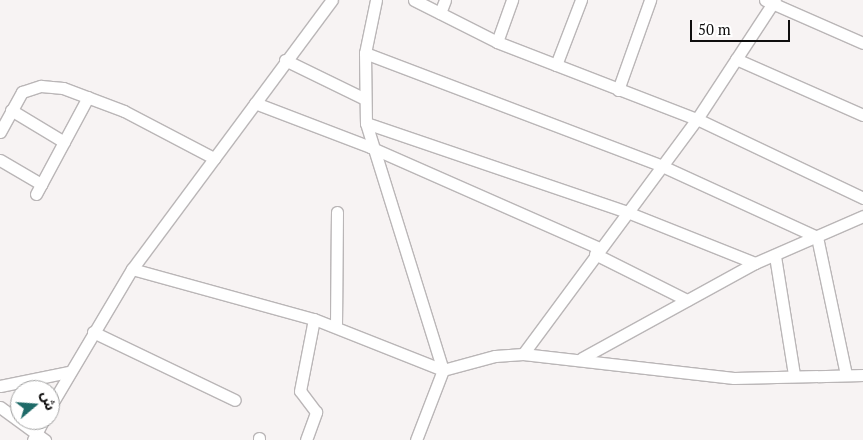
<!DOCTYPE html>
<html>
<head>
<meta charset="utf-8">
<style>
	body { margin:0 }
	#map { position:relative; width:863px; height:440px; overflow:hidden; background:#f7f3f3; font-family:"PT Serif","Noto Sans Arabic",serif }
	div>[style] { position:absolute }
	.roads { filter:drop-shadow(1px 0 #bab6b7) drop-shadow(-1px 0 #bab6b7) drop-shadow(0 1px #bab6b7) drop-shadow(0 -1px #bab6b7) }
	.street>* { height:11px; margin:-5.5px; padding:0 5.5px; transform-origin:5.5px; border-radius:5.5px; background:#fff }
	span { translate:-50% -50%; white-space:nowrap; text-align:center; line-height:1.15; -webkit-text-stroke:4.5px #fff; paint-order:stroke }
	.north { position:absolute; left:10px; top:380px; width:50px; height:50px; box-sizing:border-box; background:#fff; border:1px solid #9f9f9f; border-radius:50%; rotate:72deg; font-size:14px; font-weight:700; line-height:20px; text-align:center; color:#0f0e0e }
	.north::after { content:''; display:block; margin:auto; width:18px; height:22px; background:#1e6a68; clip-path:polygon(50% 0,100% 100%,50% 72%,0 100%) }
	.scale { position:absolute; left:690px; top:20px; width:100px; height:22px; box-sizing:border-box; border:2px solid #0f0e0e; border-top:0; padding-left:6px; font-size:15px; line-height:18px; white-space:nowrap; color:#0f0e0e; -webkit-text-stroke:4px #fff; paint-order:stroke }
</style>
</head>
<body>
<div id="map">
	<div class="roads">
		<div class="street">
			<div style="left:376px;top:0;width:54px;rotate:101.7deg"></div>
			<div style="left:365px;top:53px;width:70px;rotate:89.2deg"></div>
			<div style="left:366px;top:123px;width:259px;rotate:72.7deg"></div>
			<div style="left:443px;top:370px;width:75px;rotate:111.1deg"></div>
			<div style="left:414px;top:0;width:93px;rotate:26.8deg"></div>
			<div style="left:497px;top:42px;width:214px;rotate:21.1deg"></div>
			<div style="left:697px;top:119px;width:184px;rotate:25.4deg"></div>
			<div style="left:765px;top:0;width:107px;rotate:23.7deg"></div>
			<div style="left:440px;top:13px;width:14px;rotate:-69deg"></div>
			<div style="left:497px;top:42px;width:45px;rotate:-70.3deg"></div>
			<div style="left:365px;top:53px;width:318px;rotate:20.8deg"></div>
			<div style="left:662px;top:166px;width:170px;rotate:24.6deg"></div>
			<div style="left:817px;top:237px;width:141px;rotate:78.1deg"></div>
			<div style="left:736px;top:59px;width:139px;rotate:23.8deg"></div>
			<div style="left:285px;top:60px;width:89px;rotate:26deg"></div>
			<div style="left:556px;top:65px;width:70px;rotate:-69deg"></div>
			<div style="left:618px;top:90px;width:96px;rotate:-70.4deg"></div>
			<div style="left:255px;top:103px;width:123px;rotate:20.9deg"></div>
			<div style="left:370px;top:147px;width:250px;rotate:23.8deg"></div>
			<div style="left:11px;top:110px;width:62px;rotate:31.1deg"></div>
			<div style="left:366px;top:123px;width:276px;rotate:18.8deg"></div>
			<div style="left:627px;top:212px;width:138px;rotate:21.7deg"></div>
			<div style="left:0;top:132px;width:46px;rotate:-61.2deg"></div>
			<div style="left:22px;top:92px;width:20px;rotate:-18deg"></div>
			<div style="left:41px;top:86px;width:22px;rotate:5deg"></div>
			<div style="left:63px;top:88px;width:65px;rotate:20.7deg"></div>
			<div style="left:124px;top:111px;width:102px;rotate:27.6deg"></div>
			<div style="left:0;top:160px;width:48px;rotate:30.3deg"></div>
			<div style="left:36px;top:194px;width:110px;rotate:-61.8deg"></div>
			<div style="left:595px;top:254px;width:103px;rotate:26.6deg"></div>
			<div style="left:775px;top:256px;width:121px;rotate:80.9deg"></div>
			<div style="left:132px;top:269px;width:189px;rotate:15.4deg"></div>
			<div style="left:314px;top:319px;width:139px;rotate:21.6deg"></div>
			<div style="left:443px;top:370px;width:54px;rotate:-15.1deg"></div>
			<div style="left:495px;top:356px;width:28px;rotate:-4deg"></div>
			<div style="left:523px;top:354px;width:212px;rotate:6.5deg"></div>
			<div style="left:734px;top:378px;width:129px;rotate:-1.3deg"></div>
			<div style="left:336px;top:326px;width:114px;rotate:-89.5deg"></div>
			<div style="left:93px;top:332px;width:157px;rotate:25.6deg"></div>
			<div style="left:523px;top:354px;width:292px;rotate:-53.5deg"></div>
			<div style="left:697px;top:119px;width:142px;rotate:-56.8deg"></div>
			<div style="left:582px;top:358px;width:197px;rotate:-28.8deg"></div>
			<div style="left:755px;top:263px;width:118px;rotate:-23.5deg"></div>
			<div style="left:0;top:386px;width:69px;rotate:-11.6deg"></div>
			<div style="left:0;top:407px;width:56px;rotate:36.3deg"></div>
			<div style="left:50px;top:407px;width:161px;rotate:-59.3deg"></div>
			<div style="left:132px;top:269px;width:335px;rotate:-53.4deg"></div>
			<div style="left:33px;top:440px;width:22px;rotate:-63deg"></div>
			<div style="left:259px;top:440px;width:2px;rotate:-90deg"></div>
			<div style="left:306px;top:440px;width:30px;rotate:-70deg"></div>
			<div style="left:316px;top:412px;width:26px;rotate:-127deg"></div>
			<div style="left:300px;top:391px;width:73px;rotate:-79deg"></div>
		</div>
	</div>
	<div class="north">ش</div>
	<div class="scale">50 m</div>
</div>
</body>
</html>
